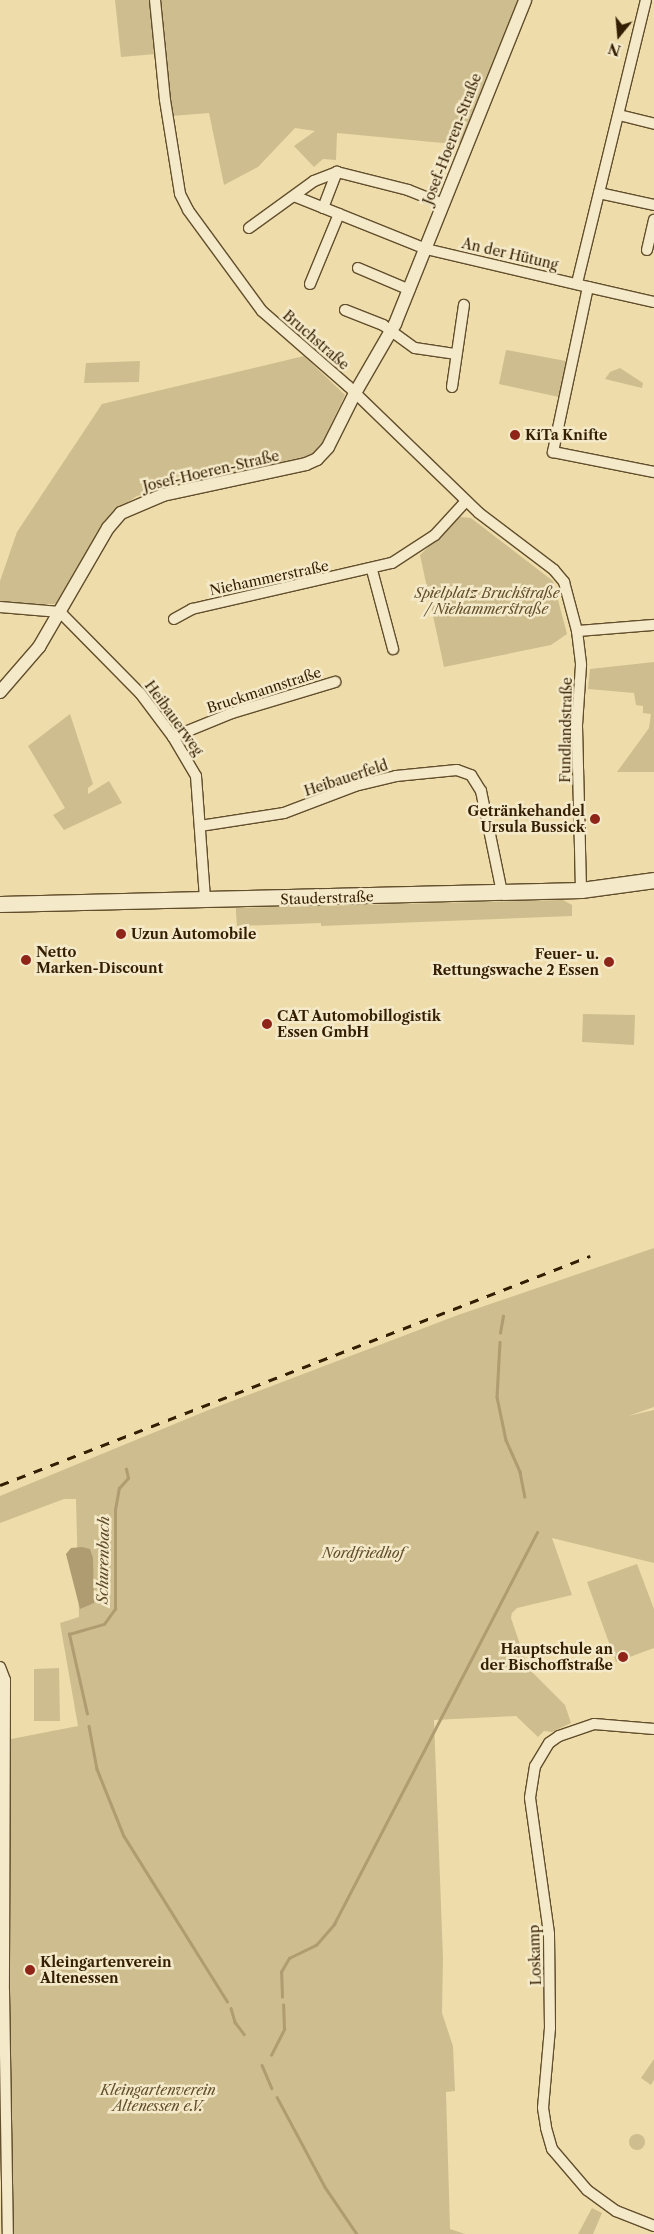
<!DOCTYPE html>
<html>
<head>
<meta charset="utf-8">
<style>
	body { margin:0 }
	#map { position:relative; width:654px; height:2234px; overflow:hidden; background:#eeddab; font-family:"Libre Caslon Text",serif }
	div>[style] { position:absolute }
	.green>* { inset:0; background:#cebd8e }
	.round { border-radius:50% }
	.water>* { inset:0; background:#af9c71 }
	.stream>* { height:2.5px; margin:-1.25px; padding:0 1.25px; transform-origin:1.25px; border-radius:1.25px; background:#af9c71 }
	.roads { filter:drop-shadow(1px 0 #624e2c) drop-shadow(-1px 0 #624e2c) drop-shadow(0 1px #624e2c) drop-shadow(0 -1px #624e2c) }
	.minor>* { height:10px; margin:-5px; padding:0 5px; transform-origin:5px; border-radius:5px; background:#f4e9c8 }
	.tertiary>* { height:12px; margin:-6px; padding:0 6px; transform-origin:6px; border-radius:6px; background:#f4e9c8 }
	.secondary>* { height:15px; margin:-7.5px; padding:0 7.5px; transform-origin:7.5px; border-radius:7.5px; background:#f4e9c8 }
	.rail>* { height:2.5px; margin-top:-1.25px; transform-origin:0; background:repeating-linear-gradient(90deg,#341e01 0 9px,transparent 0 18px) }
	.dots>* { width:14px; height:14px; translate:-50% -50%; box-sizing:border-box; border:2px solid #f4e9c8; border-radius:50% }
	span { translate:-50% -50%; white-space:nowrap; text-align:center; line-height:1.15; -webkit-text-stroke:5px #f4e9c8; paint-order:stroke }
	.street-label { font-size:14px; color:#341e01 }
	.poi-label { font-size:14px; color:#341e01; font-weight:700 }
	.left { translate:0 -50%; text-align:left }
	.right { translate:-100% -50%; text-align:right }
	.park-label { font-size:14px; color:#624e2b; font-style:italic }
	.water-label { font-size:15px; color:#5f4a28; font-style:italic }
	.north { position:absolute; left:594px; top:10px; width:50px; height:50px; -webkit-text-stroke:4px #f4e9c8; paint-order:stroke; rotate:197deg; font-size:14px; font-weight:700; line-height:20px; text-align:center; color:#341e01 }
	.north::after { content:''; display:block; margin:auto; width:18px; height:22px; background:#341e01; clip-path:polygon(50% 0,100% 100%,50% 72%,0 100%) }
</style>
</head>
<body>
<div id="map">
	<div class="green">
		<div style="clip-path:polygon(115px 0,151px 0,156px 54px,121px 57px)"></div>
		<div style="clip-path:polygon(157px 0,523px 0,464px 145px,337px 133px,336px 160px,323px 159px,314px 167px,294px 146px,315px 131px,295px 128px,258px 167px,224px 185px,209px 113px,172px 116px)"></div>
		<div style="clip-path:polygon(506px 350px,566px 361px,559px 397px,499px 384px)"></div>
		<div style="clip-path:polygon(304px 356px,345px 395px,319px 450px,305px 459px,137px 496px,116px 510px,58px 604px,0 604px,0 581px,17px 532px,102px 404px)"></div>
		<div style="clip-path:polygon(140px 361px,139px 382px,84px 383px,86px 363px)"></div>
		<div style="clip-path:polygon(620px 368px,643px 383px,642px 388px,605px 379px,610px 372px)"></div>
		<div style="clip-path:polygon(460px 517px,471px 518px,553px 581px,567px 634px,551px 645px,444px 667px,420px 555px)"></div>
		<div style="clip-path:polygon(654px 662px,654px 772px,617px 772px,649px 728px,651px 714px,643px 713px,643px 706px,636px 705px,634px 693px,588px 689px,590px 669px)"></div>
		<div style="clip-path:polygon(70px 714px,93px 784px,88px 788px,88px 794px,109px 781px,122px 803px,64px 830px,53px 815px,65px 808px,28px 746px)"></div>
		<div style="clip-path:polygon(563px 900px,572px 905px,572px 916px,321px 926px,321px 923px,237px 926px,236px 913px,236px 908px)"></div>
		<div style="clip-path:polygon(583px 1014px,635px 1015px,634px 1045px,582px 1042px)"></div>
		<div style="clip-path:polygon(654px 1248px,654px 1407px,628px 1416px,654px 1410px,654px 1563px,552px 1538px,572px 1595px,517px 1608px,512px 1613px,511px 1618px,528px 1668px,565px 1705px,571px 1723px,552px 1732px,544px 1731px,538px 1737px,516px 1716px,434px 1720px,443px 1958px,442px 2013px,453px 2046px,455px 2091px,446px 2092px,450px 2229px,465px 2234px,11px 2234px,6px 1740px,78px 1726px,60px 1623px,79px 1617px,76px 1499px,64px 1499px,0 1523px,0 1496px,206px 1411px,458px 1315px)"></div>
		<div style="clip-path:polygon(637px 1564px,654px 1609px,654px 1648px,616px 1662px,587px 1582px)"></div>
		<div style="clip-path:polygon(59px 1668px,60px 1721px,34px 1721px,34px 1669px)"></div>
		<div style="clip-path:polygon(654px 2059px,654px 2080px,651px 2085px,641px 2078px)"></div>
		<div class="round" style="left:629px;top:2134px;width:16px;height:16px"></div>
		<div style="clip-path:polygon(592px 2208px,602px 2213px,593px 2234px,578px 2234px)"></div>
	</div>
	<div class="water">
		<div style="clip-path:polygon(82px 1547px,90px 1549px,93px 1558px,94px 1603px,80px 1609px,66px 1554px,71px 1548px)"></div>
	</div>
	<div class="stream">
		<div style="left:500px;top:1333px;width:17px;rotate:-80deg"></div>
		<div style="left:500px;top:1342px;width:55px;rotate:93.1deg"></div>
		<div style="left:497px;top:1397px;width:44px;rotate:78.2deg"></div>
		<div style="left:506px;top:1440px;width:35px;rotate:66deg"></div>
		<div style="left:520px;top:1472px;width:25px;rotate:79deg"></div>
		<div style="left:87px;top:1714px;width:82px;rotate:-102.7deg"></div>
		<div style="left:69px;top:1634px;width:36px;rotate:-16deg"></div>
		<div style="left:104px;top:1624px;width:19px;rotate:-54deg"></div>
		<div style="left:115px;top:1609px;width:99px;rotate:-90deg"></div>
		<div style="left:115px;top:1510px;width:22px;rotate:-80deg"></div>
		<div style="left:119px;top:1488px;width:13px;rotate:-48deg"></div>
		<div style="left:128px;top:1478px;width:9px;rotate:-103deg"></div>
		<div style="left:89px;top:1726px;width:44px;rotate:79.5deg"></div>
		<div style="left:97px;top:1769px;width:72px;rotate:68.1deg"></div>
		<div style="left:124px;top:1836px;width:195px;rotate:58deg"></div>
		<div style="left:282px;top:1997px;width:25px;rotate:-92deg"></div>
		<div style="left:281px;top:1972px;width:16px;rotate:-60deg"></div>
		<div style="left:289px;top:1958px;width:30px;rotate:-26deg"></div>
		<div style="left:316px;top:1945px;width:28px;rotate:-49deg"></div>
		<div style="left:334px;top:1924px;width:441px;rotate:-62.6deg"></div>
		<div style="left:231px;top:2008px;width:15px;rotate:74deg"></div>
		<div style="left:235px;top:2022px;width:15px;rotate:53deg"></div>
		<div style="left:271px;top:2055px;width:29px;rotate:-63deg"></div>
		<div style="left:284px;top:2029px;width:24px;rotate:-92deg"></div>
		<div style="left:262px;top:2065px;width:25px;rotate:67deg"></div>
		<div style="left:277px;top:2097px;width:102px;rotate:61.9deg"></div>
		<div style="left:325px;top:2187px;width:57px;rotate:55.8deg"></div>
	</div>
	<div class="roads">
		<div class="minor">
			<div style="left:155px;top:0;width:100px;rotate:84.3deg"></div>
			<div style="left:165px;top:100px;width:95px;rotate:80.9deg"></div>
			<div style="left:180px;top:194px;width:18px;rotate:63deg"></div>
			<div style="left:188px;top:210px;width:125px;rotate:53.8deg"></div>
			<div style="left:262px;top:311px;width:114px;rotate:41.1deg"></div>
			<div style="left:348px;top:386px;width:182px;rotate:44.1deg"></div>
			<div style="left:479px;top:513px;width:94px;rotate:37.2deg"></div>
			<div style="left:554px;top:570px;width:16px;rotate:50deg"></div>
			<div style="left:564px;top:582px;width:51px;rotate:75.1deg"></div>
			<div style="left:577px;top:631px;width:34px;rotate:83deg"></div>
			<div style="left:581px;top:665px;width:61px;rotate:93.8deg"></div>
			<div style="left:577px;top:726px;width:164px;rotate:88.6deg"></div>
			<div style="left:619px;top:115px;width:36px;rotate:14deg"></div>
			<div style="left:599px;top:193px;width:56px;rotate:12.3deg"></div>
			<div style="left:294px;top:196px;width:142px;rotate:21.9deg"></div>
			<div style="left:426px;top:249px;width:166px;rotate:13.2deg"></div>
			<div style="left:588px;top:287px;width:169px;rotate:102deg"></div>
			<div style="left:553px;top:452px;width:103px;rotate:11.2deg"></div>
			<div style="left:323px;top:208px;width:39px;rotate:-69deg"></div>
			<div style="left:249px;top:228px;width:80px;rotate:-35.9deg"></div>
			<div style="left:314px;top:181px;width:25px;rotate:-21deg"></div>
			<div style="left:337px;top:172px;width:73px;rotate:14.2deg"></div>
			<div style="left:408px;top:190px;width:38px;rotate:22deg"></div>
			<div style="left:647px;top:250px;width:31px;rotate:-77deg"></div>
			<div style="left:358px;top:268px;width:56px;rotate:22.9deg"></div>
			<div style="left:577px;top:283px;width:291px;rotate:-76.3deg"></div>
			<div style="left:310px;top:284px;width:76px;rotate:-67.5deg"></div>
			<div style="left:588px;top:287px;width:68px;rotate:12.8deg"></div>
			<div style="left:345px;top:310px;width:41px;rotate:21.5deg"></div>
			<div style="left:383px;top:325px;width:39px;rotate:36deg"></div>
			<div style="left:415px;top:348px;width:40px;rotate:8.5deg"></div>
			<div style="left:452px;top:387px;width:83px;rotate:-81.7deg"></div>
			<div style="left:372px;top:570px;width:82px;rotate:75.1deg"></div>
			<div style="left:0;top:607px;width:60px;rotate:4.8deg"></div>
			<div style="left:60px;top:612px;width:114px;rotate:45.4deg"></div>
			<div style="left:140px;top:693px;width:55px;rotate:53.1deg"></div>
			<div style="left:173px;top:737px;width:45px;rotate:59.5deg"></div>
			<div style="left:196px;top:776px;width:124px;rotate:85.8deg"></div>
			<div style="left:174px;top:619px;width:21px;rotate:-29deg"></div>
			<div style="left:192px;top:609px;width:205px;rotate:-13deg"></div>
			<div style="left:392px;top:563px;width:51px;rotate:-33.1deg"></div>
			<div style="left:435px;top:535px;width:46px;rotate:-47.6deg"></div>
			<div style="left:577px;top:631px;width:77px;rotate:-4.5deg"></div>
			<div style="left:173px;top:737px;width:64px;rotate:-22.1deg"></div>
			<div style="left:232px;top:713px;width:108px;rotate:-16.8deg"></div>
			<div style="left:200px;top:826px;width:85px;rotate:-8.8deg"></div>
			<div style="left:284px;top:813px;width:76px;rotate:-20.8deg"></div>
			<div style="left:355px;top:786px;width:42px;rotate:-13.7deg"></div>
			<div style="left:396px;top:776px;width:61px;rotate:-5.6deg"></div>
			<div style="left:457px;top:770px;width:15px;rotate:20deg"></div>
			<div style="left:471px;top:775px;width:19px;rotate:58deg"></div>
			<div style="left:481px;top:791px;width:103px;rotate:78.3deg"></div>
			<div style="left:0;top:1667px;width:14px;rotate:69deg"></div>
			<div style="left:5px;top:1680px;width:311px;rotate:90.2deg"></div>
			<div style="left:4px;top:1991px;width:243px;rotate:89.1deg"></div>
			<div style="left:654px;top:1729px;width:60px;rotate:-175.2deg"></div>
			<div style="left:594px;top:1724px;width:37px;rotate:161deg"></div>
			<div style="left:559px;top:1736px;width:12px;rotate:145deg"></div>
			<div style="left:549px;top:1743px;width:27px;rotate:121deg"></div>
			<div style="left:535px;top:1766px;width:32px;rotate:99deg"></div>
			<div style="left:530px;top:1798px;width:137px;rotate:82deg"></div>
			<div style="left:549px;top:1934px;width:94px;rotate:89.4deg"></div>
			<div style="left:550px;top:2028px;width:80px;rotate:95deg"></div>
			<div style="left:543px;top:2108px;width:20px;rotate:81deg"></div>
			<div style="left:546px;top:2128px;width:22px;rotate:74deg"></div>
			<div style="left:552px;top:2149px;width:54px;rotate:49.5deg"></div>
			<div style="left:587px;top:2190px;width:36px;rotate:36deg"></div>
			<div style="left:616px;top:2211px;width:41px;rotate:21.5deg"></div>
		</div>
		<div class="tertiary">
			<div style="left:0;top:692px;width:60px;rotate:-49.1deg"></div>
			<div style="left:39px;top:647px;width:138px;rotate:-59.9deg"></div>
			<div style="left:108px;top:528px;width:20px;rotate:-49deg"></div>
			<div style="left:121px;top:513px;width:46px;rotate:-23.2deg"></div>
			<div style="left:163px;top:495px;width:146px;rotate:-12.2deg"></div>
			<div style="left:306px;top:464px;width:12px;rotate:-24deg"></div>
			<div style="left:317px;top:459px;width:16px;rotate:-47deg"></div>
			<div style="left:328px;top:447px;width:60px;rotate:-63.4deg"></div>
			<div style="left:355px;top:393px;width:80px;rotate:-59.9deg"></div>
			<div style="left:395px;top:324px;width:349px;rotate:-68.1deg"></div>
		</div>
		<div class="secondary">
			<div style="left:0;top:904px;width:581px;rotate:-1.38deg"></div>
			<div style="left:581px;top:890px;width:74px;rotate:-7.8deg"></div>
		</div>
	</div>
	<div class="rail">
		<div style="left:0;top:1485px;width:633px;rotate:-21.21deg"></div>
	</div>
	<div class="dots">
		<div style="left:515px;top:435px;background:#8f2418"></div>
		<div style="left:595px;top:819px;background:#8f2418"></div>
		<div style="left:121px;top:934px;background:#8f2418"></div>
		<div style="left:26px;top:960px;background:#8f2418"></div>
		<div style="left:609px;top:962px;background:#8f2418"></div>
		<div style="left:267px;top:1024px;background:#8f2418"></div>
		<div style="left:623px;top:1657px;background:#8f2418"></div>
		<div style="left:30px;top:1970px;background:#8f2418"></div>
	</div>
	<div class="street-label">
		<span style="left:452px;top:139px;rotate:-69deg">Josef-Hoeren-Straße</span>
		<span style="left:510px;top:254px;rotate:13deg">An der Hütung</span>
		<span style="left:316px;top:340px;rotate:41deg">Bruchstraße</span>
		<span style="left:211px;top:471px;rotate:-13deg">Josef-Hoeren-Straße</span>
		<span style="left:269px;top:578px;rotate:-12deg">Niehammerstraße</span>
		<span style="left:264px;top:690px;rotate:-18deg">Bruckmannstraße</span>
		<span style="left:174px;top:718px;rotate:54deg">Heibauerweg</span>
		<span style="left:566px;top:730px;rotate:-89deg">Fundlandstraße</span>
		<span style="left:346px;top:778px;rotate:-18deg">Heibauerfeld</span>
		<span style="left:327px;top:898px;rotate:-2deg">Stauderstraße</span>
		<span style="left:535px;top:1955px;rotate:-92deg">Loskamp</span>
	</div>
	<div class="poi-label">
		<span class="left" style="left:525px;top:435px">KiTa Knifte</span>
		<span class="right" style="left:585px;top:819px">Getränkehandel<br>Ursula Bussick</span>
		<span class="left" style="left:131px;top:934px">Uzun Automobile</span>
		<span class="left" style="left:36px;top:960px">Netto<br>Marken-Discount</span>
		<span class="right" style="left:599px;top:962px">Feuer- u.<br>Rettungswache 2 Essen</span>
		<span class="left" style="left:277px;top:1024px">CAT Automobillogistik<br>Essen GmbH</span>
		<span class="right" style="left:613px;top:1657px">Hauptschule an<br>der Bischoffstraße</span>
		<span class="left" style="left:40px;top:1970px">Kleingartenverein<br>Altenessen</span>
	</div>
	<div class="park-label">
		<span style="left:487px;top:601px">Spielplatz Bruchstraße<br>/ Niehammerstraße</span>
		<span style="left:363px;top:1553px">Nordfriedhof</span>
		<span style="left:158px;top:2098px">Kleingartenverein<br>Altenessen e.V.</span>
	</div>
	<div class="water-label">
		<span style="left:103px;top:1560px;rotate:-89deg">Schurenbach</span>
	</div>
	<div class="north">N</div>
</div>
</body>
</html>
